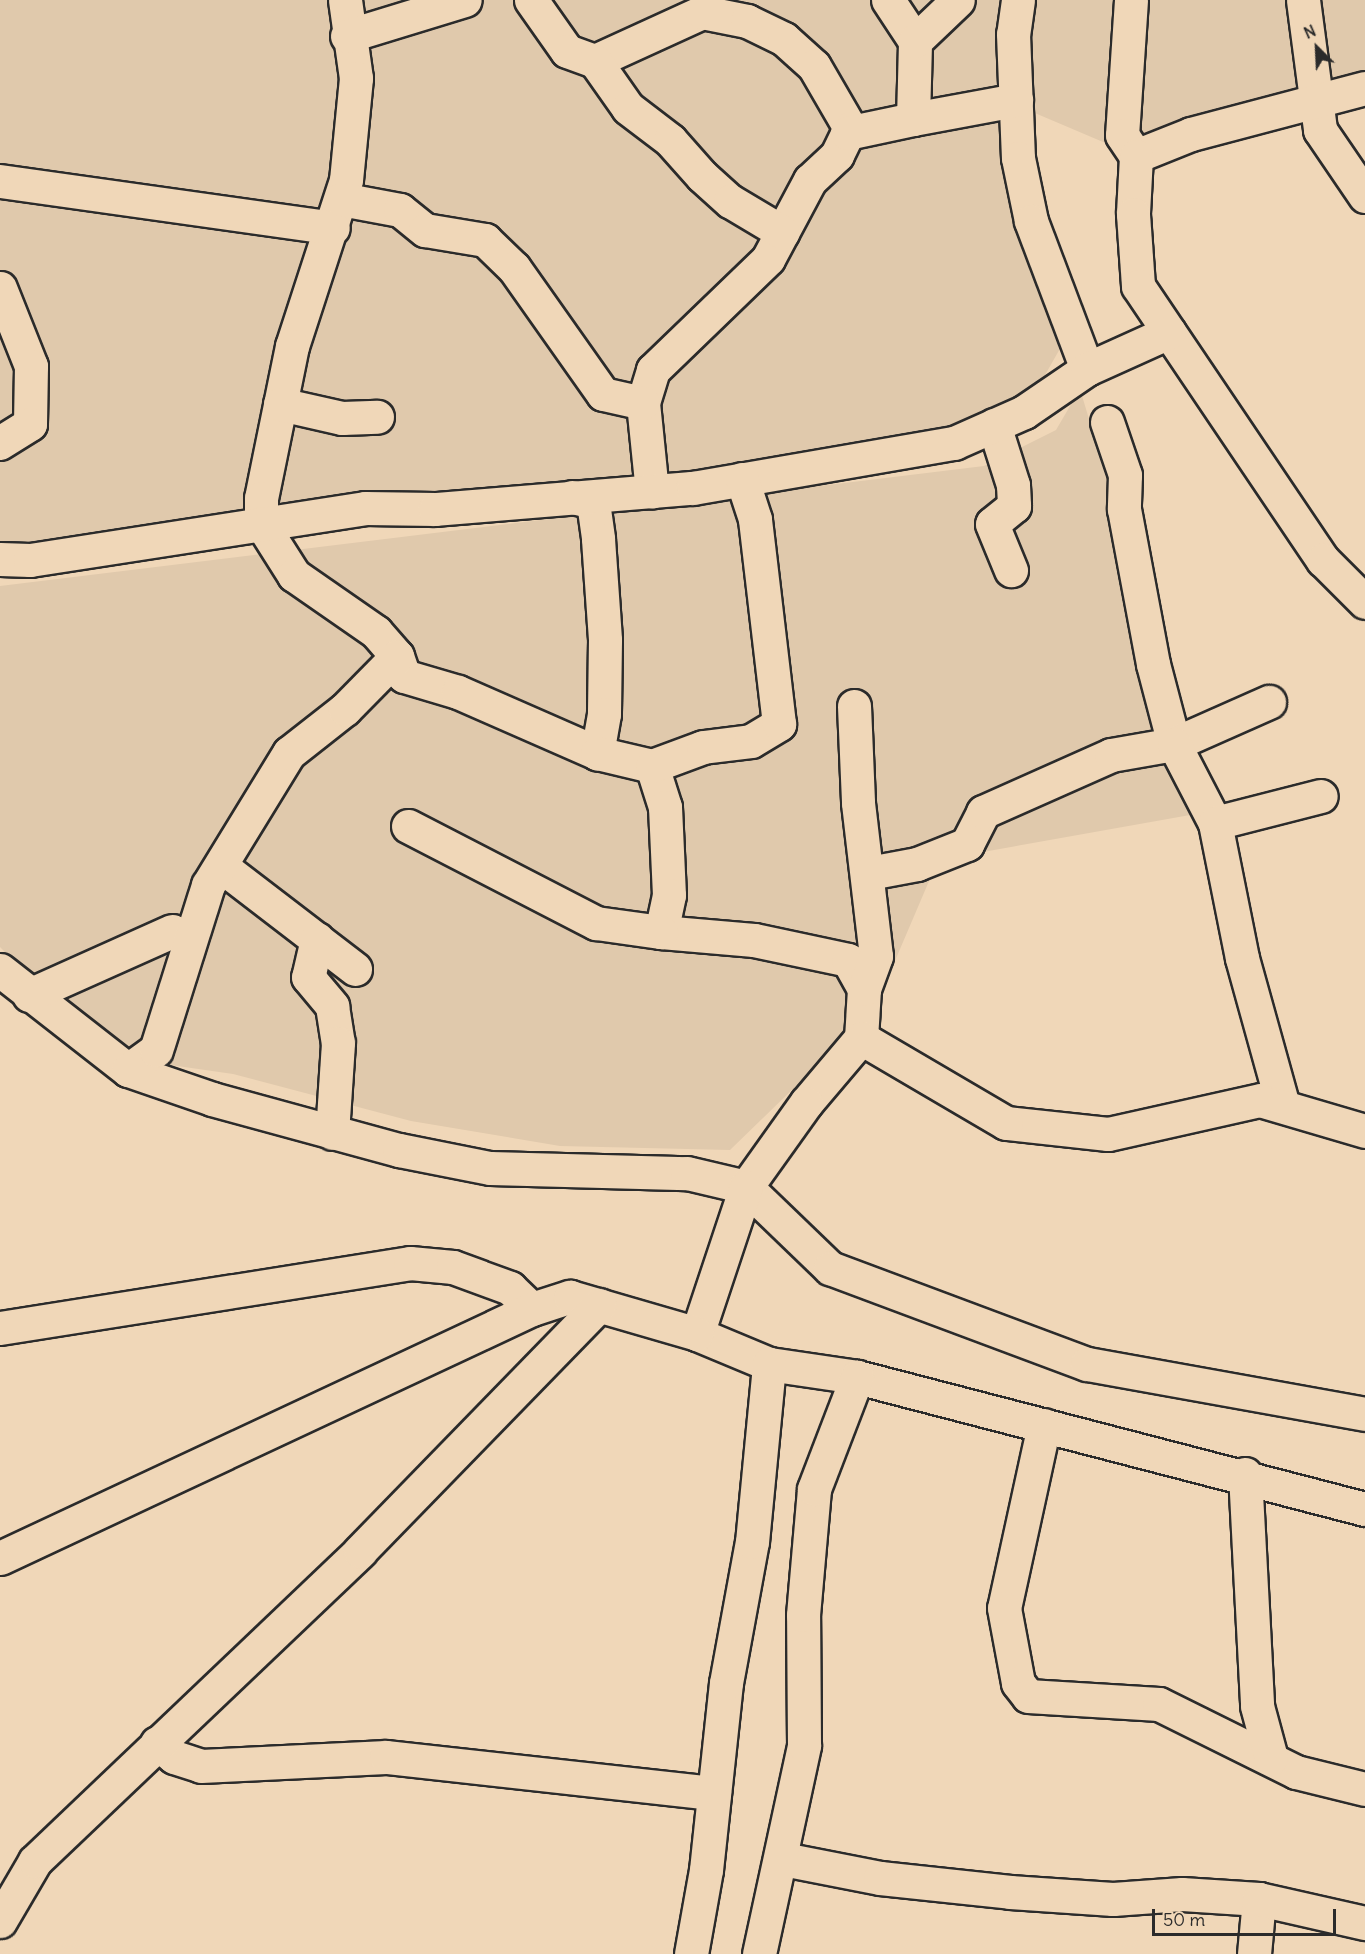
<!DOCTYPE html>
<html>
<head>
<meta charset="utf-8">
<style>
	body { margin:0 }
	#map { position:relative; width:1365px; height:1954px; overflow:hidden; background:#f0d7b8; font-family:Delius,sans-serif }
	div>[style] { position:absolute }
	.built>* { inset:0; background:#e0c9ac }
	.roads { filter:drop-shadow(2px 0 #2b2b2b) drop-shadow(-2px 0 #2b2b2b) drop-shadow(0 2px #2b2b2b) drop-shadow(0 -2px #2b2b2b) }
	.minor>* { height:33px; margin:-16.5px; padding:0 16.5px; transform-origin:16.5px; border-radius:16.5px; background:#f0d7b8 }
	span { translate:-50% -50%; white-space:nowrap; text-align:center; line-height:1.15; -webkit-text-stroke:6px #f0d7b8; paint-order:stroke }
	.north { position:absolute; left:1287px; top:18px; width:60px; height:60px; -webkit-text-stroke:4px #f0d7b8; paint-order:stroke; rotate:336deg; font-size:16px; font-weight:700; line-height:24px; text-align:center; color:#2b2b2b }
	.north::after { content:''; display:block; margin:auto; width:21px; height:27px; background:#2b2b2b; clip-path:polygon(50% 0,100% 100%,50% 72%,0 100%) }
	.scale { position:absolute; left:1152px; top:1909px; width:184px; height:27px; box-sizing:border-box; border:3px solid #2b2b2b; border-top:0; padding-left:8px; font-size:18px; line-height:21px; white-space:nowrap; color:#2b2b2b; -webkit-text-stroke:4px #f0d7b8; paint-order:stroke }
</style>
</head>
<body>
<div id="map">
	<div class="built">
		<div style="clip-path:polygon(0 0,1365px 0,1365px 88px,1136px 156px,1016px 105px,1074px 324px,1024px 412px,793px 471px,254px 541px,0 553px)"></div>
		<div style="clip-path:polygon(1080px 389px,1207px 812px,938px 860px,874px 1010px,730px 1150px,560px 1146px,411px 1121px,233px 1074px,108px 1056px,0 947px,0 586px,984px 466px,1056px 430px)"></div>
	</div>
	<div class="roads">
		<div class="minor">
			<div style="left:345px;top:0;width:79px;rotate:82deg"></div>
			<div style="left:356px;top:78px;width:102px;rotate:95.6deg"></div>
			<div style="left:346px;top:180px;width:175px;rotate:108deg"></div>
			<div style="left:292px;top:346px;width:155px;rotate:101.5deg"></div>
			<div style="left:261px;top:498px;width:25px;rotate:90deg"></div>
			<div style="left:261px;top:523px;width:62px;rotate:57.6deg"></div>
			<div style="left:294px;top:575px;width:100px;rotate:34.8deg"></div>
			<div style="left:376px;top:632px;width:32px;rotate:49deg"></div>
			<div style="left:397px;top:656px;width:21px;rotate:71deg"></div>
			<div style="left:404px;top:676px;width:56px;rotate:16.5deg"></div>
			<div style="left:458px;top:692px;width:152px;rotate:23.7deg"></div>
			<div style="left:531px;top:0;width:62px;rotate:54.8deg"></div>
			<div style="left:567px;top:51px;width:30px;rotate:20deg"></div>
			<div style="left:595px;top:61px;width:118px;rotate:-24.6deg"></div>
			<div style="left:702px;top:12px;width:46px;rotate:11.3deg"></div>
			<div style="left:747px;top:21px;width:41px;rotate:25.9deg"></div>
			<div style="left:784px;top:39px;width:40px;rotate:42deg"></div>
			<div style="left:814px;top:66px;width:72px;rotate:59.9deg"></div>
			<div style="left:850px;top:128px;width:30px;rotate:116deg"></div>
			<div style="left:837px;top:155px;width:37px;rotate:137deg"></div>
			<div style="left:810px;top:180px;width:89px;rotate:118deg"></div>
			<div style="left:768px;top:259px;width:160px;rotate:136deg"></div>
			<div style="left:653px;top:370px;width:34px;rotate:107deg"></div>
			<div style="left:643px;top:403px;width:89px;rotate:84.2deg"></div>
			<div style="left:888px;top:0;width:49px;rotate:56.6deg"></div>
			<div style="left:1018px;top:0;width:34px;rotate:98deg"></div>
			<div style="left:1013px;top:34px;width:124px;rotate:87.7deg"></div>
			<div style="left:1018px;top:158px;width:64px;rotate:78.3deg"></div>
			<div style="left:1031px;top:221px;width:158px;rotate:69.3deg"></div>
			<div style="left:1131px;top:0;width:135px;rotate:93.8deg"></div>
			<div style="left:1122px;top:135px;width:25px;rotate:56deg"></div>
			<div style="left:1303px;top:0;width:131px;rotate:82.5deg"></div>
			<div style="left:1320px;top:130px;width:80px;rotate:55.7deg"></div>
			<div style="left:347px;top:36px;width:123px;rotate:-17deg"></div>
			<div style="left:595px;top:61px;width:57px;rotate:54.9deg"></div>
			<div style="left:628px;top:108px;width:53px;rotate:37.3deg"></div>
			<div style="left:670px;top:140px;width:48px;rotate:48.4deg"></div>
			<div style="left:702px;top:176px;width:38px;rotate:42deg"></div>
			<div style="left:730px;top:201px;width:61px;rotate:30.8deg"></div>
			<div style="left:1365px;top:88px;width:180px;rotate:165.2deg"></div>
			<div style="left:1191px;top:134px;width:59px;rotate:158.2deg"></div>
			<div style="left:1136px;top:156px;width:58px;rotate:93deg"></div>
			<div style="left:1133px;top:214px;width:72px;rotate:86deg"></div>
			<div style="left:1138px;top:286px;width:331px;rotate:56deg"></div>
			<div style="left:1323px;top:560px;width:59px;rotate:45deg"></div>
			<div style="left:913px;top:119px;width:105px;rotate:-10.5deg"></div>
			<div style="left:847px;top:133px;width:67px;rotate:-12deg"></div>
			<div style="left:913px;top:119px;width:78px;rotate:-88.5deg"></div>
			<div style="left:915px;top:41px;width:59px;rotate:-43.6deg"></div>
			<div style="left:0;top:181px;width:336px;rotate:8deg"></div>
			<div style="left:341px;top:199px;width:60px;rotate:10.6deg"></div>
			<div style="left:400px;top:210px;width:32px;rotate:39deg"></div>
			<div style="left:425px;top:230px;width:61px;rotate:9.5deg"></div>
			<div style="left:485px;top:240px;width:40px;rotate:44deg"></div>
			<div style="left:514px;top:268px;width:154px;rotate:54.8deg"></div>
			<div style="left:603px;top:394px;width:41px;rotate:12.7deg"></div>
			<div style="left:0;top:288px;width:84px;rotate:68.3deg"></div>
			<div style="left:31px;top:366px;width:58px;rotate:91deg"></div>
			<div style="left:30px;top:424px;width:36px;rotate:148deg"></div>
			<div style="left:280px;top:404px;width:64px;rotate:12.7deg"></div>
			<div style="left:342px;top:418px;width:35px;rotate:-2deg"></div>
			<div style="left:1107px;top:422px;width:56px;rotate:71.2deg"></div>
			<div style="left:1125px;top:475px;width:34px;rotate:92deg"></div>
			<div style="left:1124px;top:509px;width:158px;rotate:79.4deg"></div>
			<div style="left:1153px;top:664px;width:83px;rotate:75.3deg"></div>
			<div style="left:1174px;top:744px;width:104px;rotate:-23.9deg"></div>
			<div style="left:994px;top:425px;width:63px;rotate:72.4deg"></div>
			<div style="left:1013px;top:485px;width:21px;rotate:87deg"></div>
			<div style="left:1014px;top:506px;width:28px;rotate:141deg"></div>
			<div style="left:992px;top:524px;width:50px;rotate:67.6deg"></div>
			<div style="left:572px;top:497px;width:22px;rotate:13deg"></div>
			<div style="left:593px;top:502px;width:37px;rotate:82deg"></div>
			<div style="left:598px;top:539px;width:101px;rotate:86deg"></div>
			<div style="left:605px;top:640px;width:74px;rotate:90.8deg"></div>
			<div style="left:604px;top:714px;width:40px;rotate:100deg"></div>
			<div style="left:597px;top:753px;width:57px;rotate:13.3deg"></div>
			<div style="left:652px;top:766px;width:43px;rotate:72.4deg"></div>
			<div style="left:665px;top:807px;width:88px;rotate:87.4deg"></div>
			<div style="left:669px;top:895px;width:38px;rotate:102deg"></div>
			<div style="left:661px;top:932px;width:93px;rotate:4.9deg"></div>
			<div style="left:754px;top:940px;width:96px;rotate:12deg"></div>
			<div style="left:848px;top:960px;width:33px;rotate:61deg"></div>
			<div style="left:864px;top:989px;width:49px;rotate:93.5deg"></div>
			<div style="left:0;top:559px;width:30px;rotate:2deg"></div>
			<div style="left:30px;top:560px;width:339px;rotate:-8.8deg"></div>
			<div style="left:365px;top:508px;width:70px;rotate:0.8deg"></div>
			<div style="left:435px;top:509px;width:259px;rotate:-4.7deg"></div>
			<div style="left:693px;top:488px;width:265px;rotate:-9.8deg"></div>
			<div style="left:954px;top:443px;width:77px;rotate:-23.9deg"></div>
			<div style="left:1024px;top:412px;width:76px;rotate:-34.3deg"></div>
			<div style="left:1087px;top:369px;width:90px;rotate:-24.3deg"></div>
			<div style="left:854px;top:706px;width:97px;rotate:87.6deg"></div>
			<div style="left:858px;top:803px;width:154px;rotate:83.3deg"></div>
			<div style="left:876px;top:956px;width:35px;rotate:110deg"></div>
			<div style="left:652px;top:766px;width:54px;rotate:-20.4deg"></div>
			<div style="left:703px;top:747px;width:48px;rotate:-7.1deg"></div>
			<div style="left:751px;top:741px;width:33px;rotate:-31deg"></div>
			<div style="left:779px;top:724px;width:206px;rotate:-96.7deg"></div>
			<div style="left:755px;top:519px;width:42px;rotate:-108deg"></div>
			<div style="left:408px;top:826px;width:212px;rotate:27.3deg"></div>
			<div style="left:596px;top:923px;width:66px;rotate:7.9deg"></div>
			<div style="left:221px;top:866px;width:169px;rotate:37.5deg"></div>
			<div style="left:869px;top:873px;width:49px;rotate:-10.6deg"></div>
			<div style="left:917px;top:864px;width:54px;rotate:-21.8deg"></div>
			<div style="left:967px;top:844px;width:36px;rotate:-63deg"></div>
			<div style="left:983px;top:812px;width:140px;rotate:-24deg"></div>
			<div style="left:1111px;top:755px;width:64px;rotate:-9.9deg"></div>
			<div style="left:1174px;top:744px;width:89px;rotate:62.6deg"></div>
			<div style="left:317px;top:939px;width:39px;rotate:103deg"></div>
			<div style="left:308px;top:977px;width:38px;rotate:50deg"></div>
			<div style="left:332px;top:1006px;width:37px;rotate:81deg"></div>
			<div style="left:338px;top:1043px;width:90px;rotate:93.8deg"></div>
			<div style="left:0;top:970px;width:162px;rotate:38deg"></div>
			<div style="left:128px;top:1070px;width:89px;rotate:19deg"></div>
			<div style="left:212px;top:1099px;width:194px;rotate:15.3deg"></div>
			<div style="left:399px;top:1150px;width:93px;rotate:11.2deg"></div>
			<div style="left:490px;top:1168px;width:197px;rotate:1.5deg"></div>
			<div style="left:687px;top:1173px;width:61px;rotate:13.3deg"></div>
			<div style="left:746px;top:1187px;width:117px;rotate:44deg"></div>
			<div style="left:830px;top:1268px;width:274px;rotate:20.5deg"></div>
			<div style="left:1087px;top:1364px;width:282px;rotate:10.2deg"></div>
			<div style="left:29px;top:995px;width:157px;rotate:-24.1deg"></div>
			<div style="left:128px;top:1070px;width:34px;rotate:-36deg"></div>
			<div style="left:156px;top:1050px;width:173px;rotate:-72.5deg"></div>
			<div style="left:208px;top:885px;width:155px;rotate:-58.5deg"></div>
			<div style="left:289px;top:753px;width:71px;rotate:-38.2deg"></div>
			<div style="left:345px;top:709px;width:74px;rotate:-45.5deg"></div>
			<div style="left:1283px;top:1106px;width:154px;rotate:-105.5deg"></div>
			<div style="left:1242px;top:958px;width:138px;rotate:-101.3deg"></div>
			<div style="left:1215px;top:823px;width:109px;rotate:-14.3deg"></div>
			<div style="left:1365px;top:1131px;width:109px;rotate:-163.6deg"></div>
			<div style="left:1260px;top:1100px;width:156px;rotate:167.4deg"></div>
			<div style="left:1108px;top:1134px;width:103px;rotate:-173.8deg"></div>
			<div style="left:1006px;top:1123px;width:168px;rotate:-149.6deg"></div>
			<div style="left:861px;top:1038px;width:85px;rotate:130.2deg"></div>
			<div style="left:806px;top:1103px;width:103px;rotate:125.5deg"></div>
			<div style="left:746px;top:1187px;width:155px;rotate:108.4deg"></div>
			<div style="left:697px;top:1334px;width:78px;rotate:22.6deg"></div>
			<div style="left:769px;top:1364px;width:89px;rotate:8.4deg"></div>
			<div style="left:857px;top:1377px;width:525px;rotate:14.57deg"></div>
			<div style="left:0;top:1328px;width:415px;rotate:-9deg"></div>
			<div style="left:410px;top:1263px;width:43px;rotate:5.3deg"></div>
			<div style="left:453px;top:1267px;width:61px;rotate:20.2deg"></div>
			<div style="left:510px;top:1288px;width:30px;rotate:44deg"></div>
			<div style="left:1044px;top:1425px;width:187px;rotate:102.3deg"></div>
			<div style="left:1004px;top:1608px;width:76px;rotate:79.4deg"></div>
			<div style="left:1018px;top:1683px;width:16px;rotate:52deg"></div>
			<div style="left:1028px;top:1696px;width:131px;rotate:3.5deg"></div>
			<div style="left:1159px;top:1704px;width:153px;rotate:26.4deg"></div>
			<div style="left:1296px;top:1772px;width:71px;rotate:13.8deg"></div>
			<div style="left:1245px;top:1474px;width:232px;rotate:87deg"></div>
			<div style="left:1257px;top:1706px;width:54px;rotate:74.9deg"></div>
			<div style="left:0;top:1558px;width:587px;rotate:-25.08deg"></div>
			<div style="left:532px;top:1309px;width:40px;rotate:-18deg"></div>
			<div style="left:570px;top:1297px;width:132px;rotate:16.2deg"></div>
			<div style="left:157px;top:1743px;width:22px;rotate:39deg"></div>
			<div style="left:174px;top:1757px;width:28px;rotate:18deg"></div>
			<div style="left:201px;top:1766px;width:185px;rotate:-2.8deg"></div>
			<div style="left:386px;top:1757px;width:330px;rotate:6.3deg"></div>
			<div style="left:783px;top:1859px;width:99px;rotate:11.1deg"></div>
			<div style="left:880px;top:1878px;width:131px;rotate:6.1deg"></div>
			<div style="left:1010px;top:1892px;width:103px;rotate:3.9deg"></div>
			<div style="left:1113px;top:1899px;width:69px;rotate:-4.1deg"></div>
			<div style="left:1182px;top:1894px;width:77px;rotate:3.7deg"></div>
			<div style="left:1259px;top:1899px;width:55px;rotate:95.2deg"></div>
			<div style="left:1259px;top:1899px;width:109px;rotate:12.8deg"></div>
			<div style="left:0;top:1921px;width:69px;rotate:-59.7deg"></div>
			<div style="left:35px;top:1861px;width:449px;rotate:-43.6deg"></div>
			<div style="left:360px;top:1551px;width:343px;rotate:-45.8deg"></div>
			<div style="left:691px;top:1954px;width:85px;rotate:-79.9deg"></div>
			<div style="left:706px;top:1870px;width:188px;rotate:-83.9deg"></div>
			<div style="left:726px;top:1683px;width:143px;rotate:-79.6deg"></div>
			<div style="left:752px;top:1542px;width:179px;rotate:-84.5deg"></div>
			<div style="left:759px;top:1954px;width:214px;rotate:-77.8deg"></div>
			<div style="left:804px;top:1745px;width:130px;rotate:-90.4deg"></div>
			<div style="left:803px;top:1615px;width:126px;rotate:-85deg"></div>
			<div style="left:814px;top:1489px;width:120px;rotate:-69deg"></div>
		</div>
	</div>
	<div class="north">N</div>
	<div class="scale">50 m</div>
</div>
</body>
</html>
